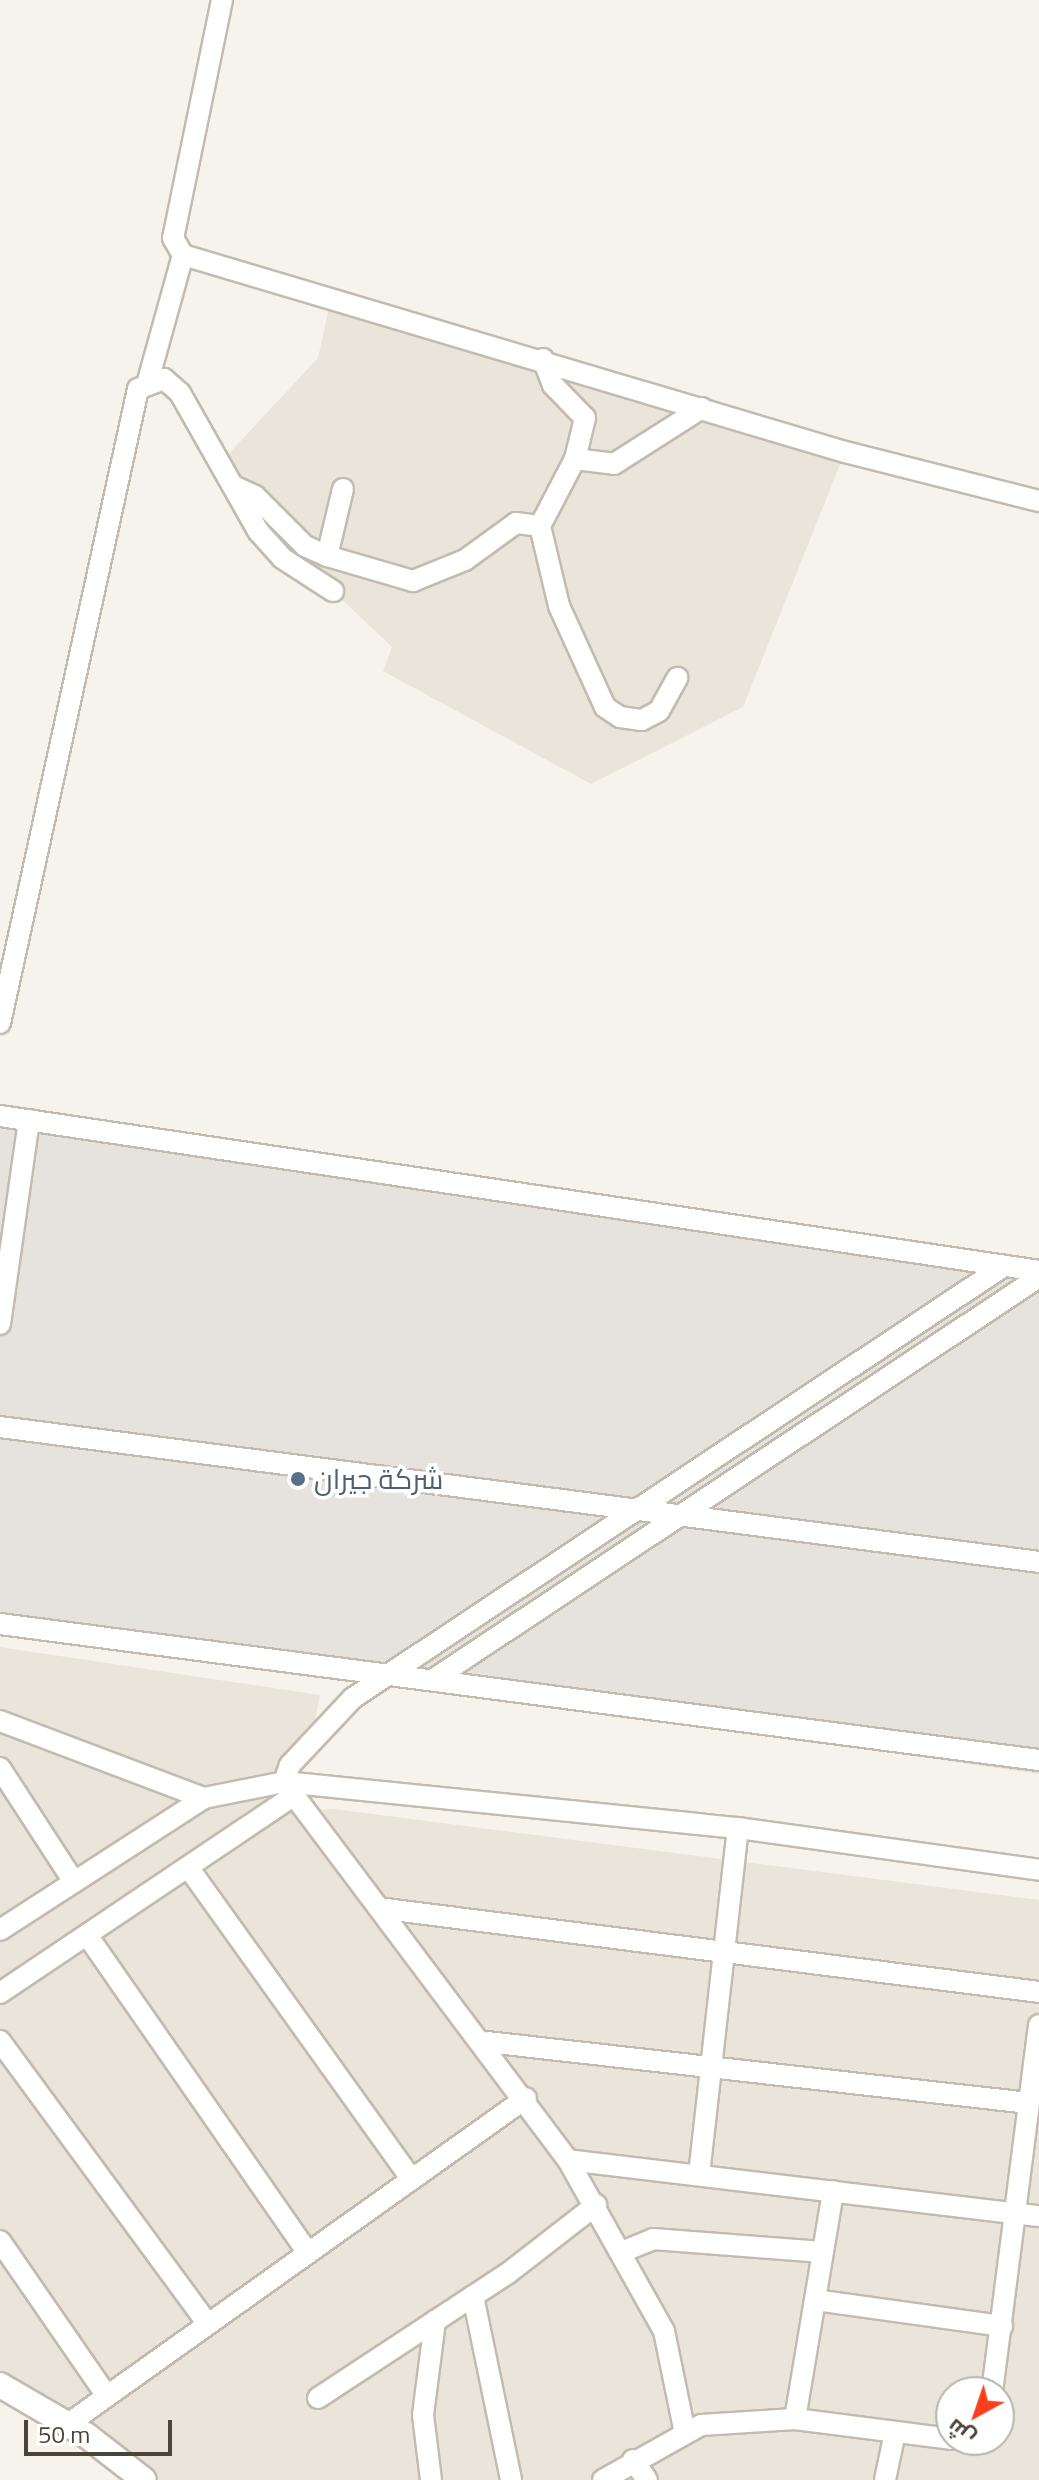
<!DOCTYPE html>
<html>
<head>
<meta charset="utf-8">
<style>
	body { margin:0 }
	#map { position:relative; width:1039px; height:2480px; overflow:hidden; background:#f6f3ec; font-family:"Titillium Web",Cairo,sans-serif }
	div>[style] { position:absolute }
	.residential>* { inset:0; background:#eae5da }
	.industrial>* { inset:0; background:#e6e2dd }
	.roads { filter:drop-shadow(2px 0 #c2bbae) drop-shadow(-2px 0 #c2bbae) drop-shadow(0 2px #c2bbae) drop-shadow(0 -2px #c2bbae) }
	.minor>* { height:20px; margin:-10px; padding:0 10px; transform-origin:10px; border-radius:10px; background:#fff }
	.tertiary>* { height:24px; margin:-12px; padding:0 12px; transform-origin:12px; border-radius:12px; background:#fff }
	.dots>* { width:22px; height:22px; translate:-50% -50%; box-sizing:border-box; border:4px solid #fff; border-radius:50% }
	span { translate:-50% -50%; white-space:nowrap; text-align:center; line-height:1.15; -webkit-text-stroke:7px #fff; paint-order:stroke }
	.service-label { font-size:28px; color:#4e5e75 }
	.left { translate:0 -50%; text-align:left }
	.north { position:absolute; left:935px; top:2376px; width:80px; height:80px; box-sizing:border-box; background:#fff; border:2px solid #b7b4b0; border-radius:50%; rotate:220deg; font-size:22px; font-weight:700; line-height:32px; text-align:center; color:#4b4439 }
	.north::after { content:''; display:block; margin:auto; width:28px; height:36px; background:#fc3f1d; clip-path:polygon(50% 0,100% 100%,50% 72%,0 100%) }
	.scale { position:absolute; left:24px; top:2420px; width:148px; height:36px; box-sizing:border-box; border:4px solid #4b4439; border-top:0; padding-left:10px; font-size:24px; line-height:28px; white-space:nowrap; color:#4b4439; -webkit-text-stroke:6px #fff; paint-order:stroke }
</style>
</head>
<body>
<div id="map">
	<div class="residential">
		<div style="clip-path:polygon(332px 294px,845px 452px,743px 707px,591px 784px,383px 671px,392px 647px,333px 591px,282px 558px,220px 463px,318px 358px)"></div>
		<div style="clip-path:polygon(evenodd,0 1647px,320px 1695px,313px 1731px,285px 1757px,271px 1795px,289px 1813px,334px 1809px,1039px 1900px,1039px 2480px,134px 2480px,0 2376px,0 1647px,951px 2392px,999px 2392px,999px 2440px,951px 2440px,951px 2392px)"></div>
	</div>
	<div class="industrial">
		<div style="clip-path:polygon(0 1126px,1039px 1283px,1039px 1774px,0 1624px)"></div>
	</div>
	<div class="roads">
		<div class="minor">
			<div style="left:222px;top:0;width:243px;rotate:101.6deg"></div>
			<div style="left:173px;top:238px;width:20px;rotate:60deg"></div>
			<div style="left:183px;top:255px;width:691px;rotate:16.57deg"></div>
			<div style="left:845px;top:452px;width:200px;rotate:14.2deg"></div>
			<div style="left:543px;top:359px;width:28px;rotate:69deg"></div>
			<div style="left:553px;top:385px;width:46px;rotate:45.9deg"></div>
			<div style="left:585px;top:418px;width:42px;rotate:103.7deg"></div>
			<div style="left:575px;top:459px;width:76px;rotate:117.6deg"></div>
			<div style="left:540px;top:526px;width:82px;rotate:76.6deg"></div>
			<div style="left:559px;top:606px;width:111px;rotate:65.5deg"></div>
			<div style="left:605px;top:707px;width:18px;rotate:34deg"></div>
			<div style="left:620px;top:717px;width:22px;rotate:8deg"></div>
			<div style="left:642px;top:720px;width:19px;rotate:-28deg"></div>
			<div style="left:659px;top:711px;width:38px;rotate:-61deg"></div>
			<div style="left:148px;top:381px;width:131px;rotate:-74.5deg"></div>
			<div style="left:575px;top:459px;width:39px;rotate:7deg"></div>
			<div style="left:614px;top:464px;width:104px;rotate:-32.5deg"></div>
			<div style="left:233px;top:486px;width:24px;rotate:24deg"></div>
			<div style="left:255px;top:496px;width:71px;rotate:45deg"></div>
			<div style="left:305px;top:546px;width:24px;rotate:24deg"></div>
			<div style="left:343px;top:489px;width:69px;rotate:103.4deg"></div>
			<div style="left:327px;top:556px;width:90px;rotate:16.2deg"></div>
			<div style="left:413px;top:581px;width:56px;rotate:-22deg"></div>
			<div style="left:465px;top:560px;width:63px;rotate:-36deg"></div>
			<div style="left:516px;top:523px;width:24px;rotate:7deg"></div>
			<div style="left:0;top:1023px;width:649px;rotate:-77.72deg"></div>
			<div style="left:138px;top:389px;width:28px;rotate:-21deg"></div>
			<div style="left:164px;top:379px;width:21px;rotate:41deg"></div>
			<div style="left:180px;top:393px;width:159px;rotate:60.5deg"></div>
			<div style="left:258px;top:531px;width:36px;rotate:48deg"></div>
			<div style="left:282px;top:558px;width:61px;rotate:32.9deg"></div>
			<div style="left:0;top:1116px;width:1050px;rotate:8.48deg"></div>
			<div style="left:0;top:1324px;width:206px;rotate:-81.9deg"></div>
			<div style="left:0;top:1427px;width:1048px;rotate:7.4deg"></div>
			<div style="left:0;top:1624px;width:1048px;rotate:7.46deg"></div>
			<div style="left:434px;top:1679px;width:726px;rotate:-33.6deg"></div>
			<div style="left:0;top:1721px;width:218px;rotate:20.7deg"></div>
			<div style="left:0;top:1768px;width:136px;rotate:57deg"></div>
			<div style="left:284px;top:1782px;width:18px;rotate:-71deg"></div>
			<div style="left:290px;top:1765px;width:92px;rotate:-46.8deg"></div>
			<div style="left:353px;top:1698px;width:781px;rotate:-33.57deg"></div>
			<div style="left:284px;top:1782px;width:473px;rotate:53.1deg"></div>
			<div style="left:568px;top:2160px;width:196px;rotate:60.7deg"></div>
			<div style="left:664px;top:2331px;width:104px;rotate:78.4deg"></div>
			<div style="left:188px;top:1867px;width:383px;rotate:54.4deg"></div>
			<div style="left:386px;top:1909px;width:658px;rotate:7.24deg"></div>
			<div style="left:0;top:1930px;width:243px;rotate:-32.9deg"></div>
			<div style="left:204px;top:1798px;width:82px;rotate:-11.3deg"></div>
			<div style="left:284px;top:1782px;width:456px;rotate:5.8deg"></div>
			<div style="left:738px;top:1828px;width:304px;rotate:7.9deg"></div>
			<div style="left:87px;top:1935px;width:386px;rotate:55.2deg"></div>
			<div style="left:0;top:1993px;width:355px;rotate:-33.9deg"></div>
			<div style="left:0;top:2041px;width:350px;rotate:53.7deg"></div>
			<div style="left:487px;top:2042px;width:545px;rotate:6.42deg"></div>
			<div style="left:568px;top:2160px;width:474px;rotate:6.8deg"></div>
			<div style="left:699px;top:2175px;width:349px;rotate:-83.6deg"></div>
			<div style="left:0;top:2241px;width:188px;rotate:55.4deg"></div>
			<div style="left:624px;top:2251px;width:31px;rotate:-22deg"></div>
			<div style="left:653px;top:2239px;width:170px;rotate:4.4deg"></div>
			<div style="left:473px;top:2296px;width:188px;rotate:78.3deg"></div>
			<div style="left:815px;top:2300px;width:189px;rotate:7.9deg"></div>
			<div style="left:992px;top:2392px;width:370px;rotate:-82.7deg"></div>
			<div style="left:318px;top:2398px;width:226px;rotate:-33.3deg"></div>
			<div style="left:507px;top:2274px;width:113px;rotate:-37.8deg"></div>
			<div style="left:795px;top:2419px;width:231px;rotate:-80.5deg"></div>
			<div style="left:68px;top:2424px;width:562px;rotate:-35.44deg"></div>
			<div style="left:633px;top:2460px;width:24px;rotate:55deg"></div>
			<div style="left:431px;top:2480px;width:65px;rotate:-97deg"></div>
			<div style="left:423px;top:2415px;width:95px;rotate:-82.7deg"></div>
			<div style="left:603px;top:2480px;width:112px;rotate:-29.3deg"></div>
			<div style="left:701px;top:2425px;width:94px;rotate:-3.7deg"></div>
			<div style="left:795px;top:2419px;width:157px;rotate:7.3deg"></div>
			<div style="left:885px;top:2480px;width:49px;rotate:-78.2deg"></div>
		</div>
		<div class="tertiary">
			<div style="left:0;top:2385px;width:99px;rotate:30.2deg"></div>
			<div style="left:86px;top:2435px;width:73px;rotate:37.8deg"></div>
		</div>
	</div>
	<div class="dots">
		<div style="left:298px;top:1479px;background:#5c6f8a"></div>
	</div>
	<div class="service-label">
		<span class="left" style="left:314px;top:1479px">شركة جيران</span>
	</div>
	<div class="north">ش</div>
	<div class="scale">50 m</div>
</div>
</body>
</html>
